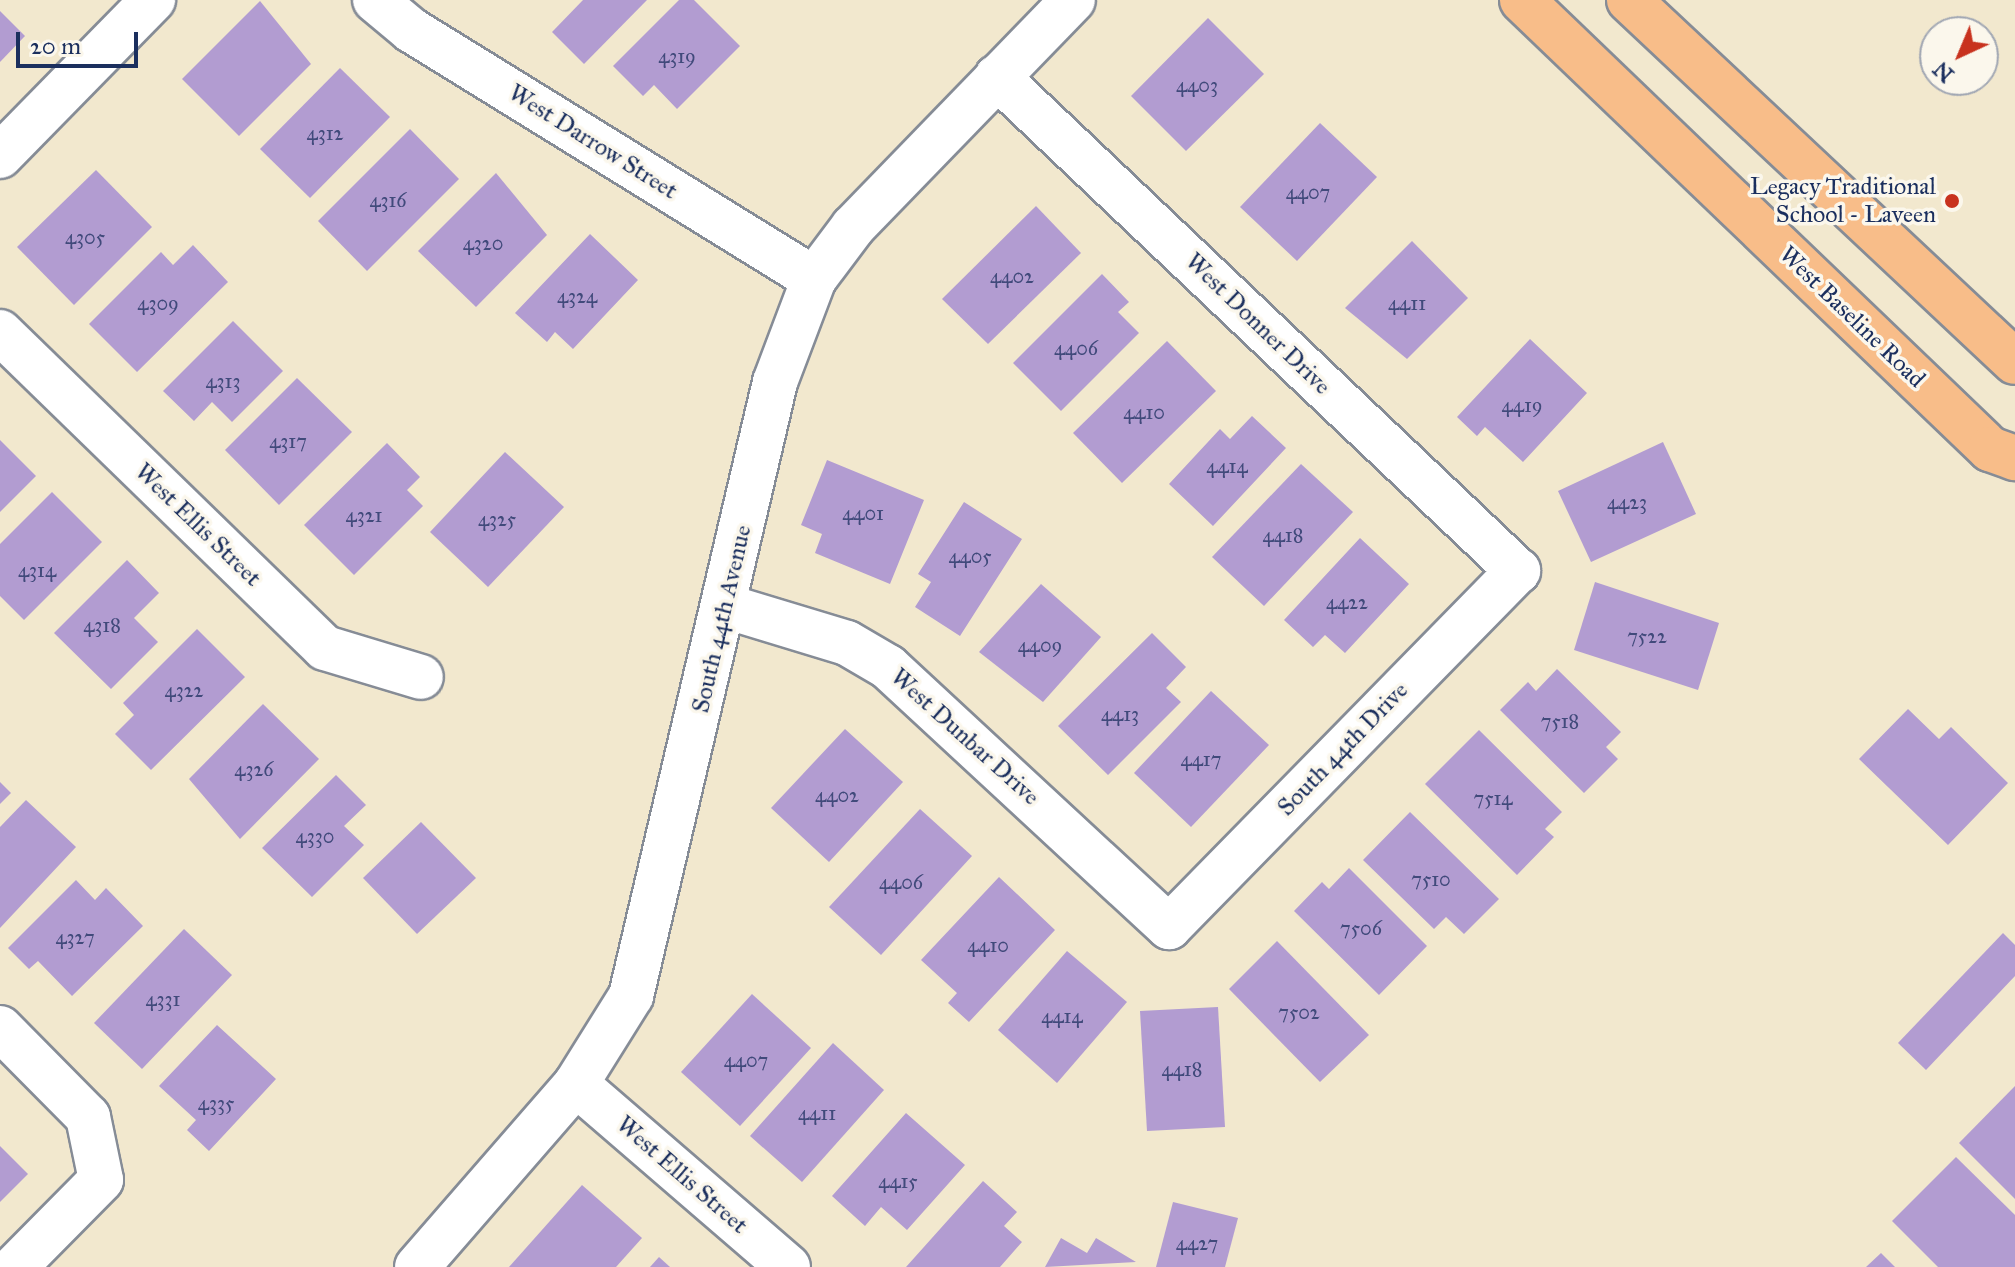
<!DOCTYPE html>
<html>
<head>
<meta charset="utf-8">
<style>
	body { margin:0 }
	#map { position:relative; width:2015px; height:1267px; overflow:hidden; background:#f2e8ce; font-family:"IM FELL Great Primer",serif }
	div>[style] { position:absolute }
	.building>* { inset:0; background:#b29cd1 }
	.roads { filter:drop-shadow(2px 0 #868c96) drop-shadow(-2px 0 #868c96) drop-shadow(0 2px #868c96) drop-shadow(0 -2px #868c96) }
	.minor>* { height:44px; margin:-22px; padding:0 22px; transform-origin:22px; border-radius:22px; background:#fff }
	.major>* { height:44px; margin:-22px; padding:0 22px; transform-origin:22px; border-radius:22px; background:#f8bd89 }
	.dots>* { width:22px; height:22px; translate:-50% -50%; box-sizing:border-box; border:4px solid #fbf7ec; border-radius:50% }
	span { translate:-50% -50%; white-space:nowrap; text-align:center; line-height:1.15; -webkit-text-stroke:7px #fbf7ec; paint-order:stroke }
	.number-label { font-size:20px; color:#414a7b }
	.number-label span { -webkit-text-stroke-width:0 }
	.street-label { font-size:24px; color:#1b2f5e }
	.poi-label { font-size:24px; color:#1b2f5e }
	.right { translate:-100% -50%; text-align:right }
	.north { position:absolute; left:1919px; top:16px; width:80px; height:80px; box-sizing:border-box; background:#fbf7ec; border:2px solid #a1a7b3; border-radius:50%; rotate:224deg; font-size:22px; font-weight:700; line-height:32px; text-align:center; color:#1b2f5e }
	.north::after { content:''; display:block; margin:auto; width:28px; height:36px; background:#c8321e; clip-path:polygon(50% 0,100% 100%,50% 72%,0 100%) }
	.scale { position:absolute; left:16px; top:32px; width:122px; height:36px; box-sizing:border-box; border:4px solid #1b2f5e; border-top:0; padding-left:10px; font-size:24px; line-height:28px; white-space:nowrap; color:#1b2f5e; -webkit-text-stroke:6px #fbf7ec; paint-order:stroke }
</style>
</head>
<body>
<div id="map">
	<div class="building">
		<div style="clip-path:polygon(583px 0,647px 0,584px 64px,552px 32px)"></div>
		<div style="clip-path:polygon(679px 0,694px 0,740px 46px,677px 109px,654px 85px,643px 96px,613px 66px)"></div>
		<div style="clip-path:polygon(260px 1px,311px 64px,239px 136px,182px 79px)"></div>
		<div style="clip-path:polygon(0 11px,25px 36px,0 62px)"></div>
		<div style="clip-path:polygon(1208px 18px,1264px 74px,1186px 151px,1131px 96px)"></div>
		<div style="clip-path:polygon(340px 68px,390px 117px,310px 198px,260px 149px)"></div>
		<div style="clip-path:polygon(1320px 123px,1377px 177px,1297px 261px,1240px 207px)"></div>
		<div style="clip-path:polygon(410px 129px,459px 179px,367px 271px,318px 221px)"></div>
		<div style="clip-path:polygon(96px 170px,152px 227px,74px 305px,17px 247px)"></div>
		<div style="clip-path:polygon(496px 173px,547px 235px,476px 307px,418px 251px)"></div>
		<div style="clip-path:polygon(1036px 206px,1081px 253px,988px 344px,942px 299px)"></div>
		<div style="clip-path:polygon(590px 234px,638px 280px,573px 349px,555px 332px,547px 342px,515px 313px)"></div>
		<div style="clip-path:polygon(1412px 241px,1468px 298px,1407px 359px,1345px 308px)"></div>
		<div style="clip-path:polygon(193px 245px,228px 282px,137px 372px,89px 324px,161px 252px,173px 265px)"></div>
		<div style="clip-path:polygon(1102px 274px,1129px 302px,1118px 312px,1139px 333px,1061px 411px,1013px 363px)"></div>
		<div style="clip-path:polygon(233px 321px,283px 371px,232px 422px,212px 402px,194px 421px,163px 391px)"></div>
		<div style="clip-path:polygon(1530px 339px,1587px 393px,1523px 462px,1485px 427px,1477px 436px,1457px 417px)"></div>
		<div style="clip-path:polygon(1167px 341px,1216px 391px,1122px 483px,1073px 433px)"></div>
		<div style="clip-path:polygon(297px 378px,352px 432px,279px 505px,225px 450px)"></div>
		<div style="clip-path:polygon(1252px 416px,1286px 448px,1213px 526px,1169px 484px,1220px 429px,1230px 439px)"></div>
		<div style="clip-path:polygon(0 440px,36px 476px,0 512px)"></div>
		<div style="clip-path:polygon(1663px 442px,1696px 514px,1591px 562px,1558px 491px)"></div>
		<div style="clip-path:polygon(387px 443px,420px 477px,407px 490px,423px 506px,354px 575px,304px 525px)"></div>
		<div style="clip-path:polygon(505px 452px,564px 507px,488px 587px,430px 532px)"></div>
		<div style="clip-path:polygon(827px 460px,924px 500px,890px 584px,815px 553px,822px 534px,801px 525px)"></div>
		<div style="clip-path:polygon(1301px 464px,1353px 512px,1264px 606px,1212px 557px)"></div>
		<div style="clip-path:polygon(52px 492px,102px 542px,24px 620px,0 596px,0 544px)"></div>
		<div style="clip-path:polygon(964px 502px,1022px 539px,960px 636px,915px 607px,931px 582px,918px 574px)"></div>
		<div style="clip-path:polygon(1360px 538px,1409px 584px,1345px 653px,1325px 635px,1313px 647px,1284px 620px)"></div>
		<div style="clip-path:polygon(127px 560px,159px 593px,134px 618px,158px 642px,111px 689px,54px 633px)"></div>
		<div style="clip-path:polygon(1595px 582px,1719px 623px,1698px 690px,1574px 650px)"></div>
		<div style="clip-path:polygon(1041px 584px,1101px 637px,1043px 702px,979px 652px)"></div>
		<div style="clip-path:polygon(197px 629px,245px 677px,151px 770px,115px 734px,134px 715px,123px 703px)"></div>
		<div style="clip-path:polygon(1152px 633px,1186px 667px,1166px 688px,1181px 702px,1108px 775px,1058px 726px)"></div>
		<div style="clip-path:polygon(1557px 669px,1621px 732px,1606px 747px,1618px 759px,1584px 793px,1500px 710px,1528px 682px,1536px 691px)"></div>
		<div style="clip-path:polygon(1211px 691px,1269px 745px,1191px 827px,1134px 773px)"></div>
		<div style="clip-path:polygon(263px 704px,319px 759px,240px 839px,189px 779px)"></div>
		<div style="clip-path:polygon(1908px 709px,1939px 739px,1951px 727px,2008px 783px,1948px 845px,1859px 759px)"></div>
		<div style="clip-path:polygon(845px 729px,903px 782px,829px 862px,771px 808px)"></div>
		<div style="clip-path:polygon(1479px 730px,1562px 812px,1545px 829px,1554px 837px,1517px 875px,1425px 784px)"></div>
		<div style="clip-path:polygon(336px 775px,366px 805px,344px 826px,364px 845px,312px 897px,262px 848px)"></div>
		<div style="clip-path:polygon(0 782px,11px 793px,0 804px)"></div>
		<div style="clip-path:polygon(26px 800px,76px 847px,0 928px,0 827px)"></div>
		<div style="clip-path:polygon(920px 809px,972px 856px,881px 955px,829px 907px)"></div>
		<div style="clip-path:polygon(1410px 812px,1499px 899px,1464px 934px,1446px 917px,1434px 929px,1363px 860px)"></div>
		<div style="clip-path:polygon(421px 822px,476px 878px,417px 934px,363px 878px)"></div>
		<div style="clip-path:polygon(1349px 868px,1427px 946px,1379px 995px,1294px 911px,1322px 882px,1329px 889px)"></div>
		<div style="clip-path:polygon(999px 877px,1055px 930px,969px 1022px,948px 1003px,957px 993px,921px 960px)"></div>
		<div style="clip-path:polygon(76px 880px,95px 900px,106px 888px,143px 926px,72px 996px,38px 961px,29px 969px,8px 948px)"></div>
		<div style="clip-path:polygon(184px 929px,232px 975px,142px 1069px,94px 1023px)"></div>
		<div style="clip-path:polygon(2003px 933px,2015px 945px,2015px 976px,1926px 1070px,1898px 1043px)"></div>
		<div style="clip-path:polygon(1277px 941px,1369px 1035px,1320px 1082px,1229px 989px)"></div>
		<div style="clip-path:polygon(1067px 951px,1127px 1002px,1057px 1083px,998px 1030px)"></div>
		<div style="clip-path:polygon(752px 994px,811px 1048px,740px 1126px,681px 1072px)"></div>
		<div style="clip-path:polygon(1218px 1007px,1225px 1127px,1147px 1131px,1140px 1011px)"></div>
		<div style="clip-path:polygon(217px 1025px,276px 1079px,209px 1151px,187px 1130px,196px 1120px,159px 1086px)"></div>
		<div style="clip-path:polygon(833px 1043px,884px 1090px,802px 1182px,750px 1136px)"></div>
		<div style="clip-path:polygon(2015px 1086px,2015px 1199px,1959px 1143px)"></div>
		<div style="clip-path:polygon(906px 1113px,965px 1165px,907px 1230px,881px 1207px,865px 1226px,832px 1196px)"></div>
		<div style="clip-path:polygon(0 1146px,28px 1174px,0 1202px)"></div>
		<div style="clip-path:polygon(1956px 1157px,2015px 1215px,2015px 1267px,1938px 1267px,1892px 1221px)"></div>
		<div style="clip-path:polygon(983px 1181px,1017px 1212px,1004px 1226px,1022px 1242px,1000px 1267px,906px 1267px)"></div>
		<div style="clip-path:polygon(582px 1185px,642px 1238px,616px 1267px,509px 1267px)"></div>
		<div style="clip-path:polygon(1173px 1202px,1238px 1218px,1225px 1267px,1156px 1267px)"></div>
		<div style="clip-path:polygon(1061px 1238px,1087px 1253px,1096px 1238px,1136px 1262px,1045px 1267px)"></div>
		<div style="clip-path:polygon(1881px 1253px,1895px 1267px,1866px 1267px)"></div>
		<div style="clip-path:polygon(659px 1257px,670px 1267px,650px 1267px)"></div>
	</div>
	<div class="roads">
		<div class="minor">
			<div style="left:375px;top:0;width:47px;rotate:39.8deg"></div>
			<div style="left:411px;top:30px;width:474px;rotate:31.7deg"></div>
			<div style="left:0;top:156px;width:219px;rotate:-45.6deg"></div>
			<div style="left:0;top:332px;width:453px;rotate:44.2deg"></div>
			<div style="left:325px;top:648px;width:100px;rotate:16.8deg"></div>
			<div style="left:725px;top:606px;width:127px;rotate:16.9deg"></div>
			<div style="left:847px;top:643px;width:48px;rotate:30.3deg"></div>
			<div style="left:888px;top:667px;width:383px;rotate:42.8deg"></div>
			<div style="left:1169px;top:927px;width:499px;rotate:-45.6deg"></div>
			<div style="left:1518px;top:571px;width:718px;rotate:-136.52deg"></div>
			<div style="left:0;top:1028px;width:125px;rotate:45.3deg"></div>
			<div style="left:88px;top:1117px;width:64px;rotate:78.3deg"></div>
			<div style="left:101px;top:1180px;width:122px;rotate:134.7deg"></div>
			<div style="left:576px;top:1084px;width:280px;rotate:40.8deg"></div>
			<div style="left:417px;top:1267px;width:242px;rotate:-49deg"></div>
			<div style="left:576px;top:1084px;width:104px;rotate:-58deg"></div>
			<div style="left:631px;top:996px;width:631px;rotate:-76.8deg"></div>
			<div style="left:775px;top:382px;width:110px;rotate:-69.3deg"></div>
			<div style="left:814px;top:279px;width:65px;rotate:-53.1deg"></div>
			<div style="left:853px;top:227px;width:316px;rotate:-45.9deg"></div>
		</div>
		<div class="major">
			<div style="left:1522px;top:0;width:649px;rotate:43.81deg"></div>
			<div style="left:1990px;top:449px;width:27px;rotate:20deg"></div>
			<div style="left:1629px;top:0;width:529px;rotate:43.16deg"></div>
		</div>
	</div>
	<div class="dots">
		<div style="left:1952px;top:201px;background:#c8321e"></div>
	</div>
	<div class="number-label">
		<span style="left:677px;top:56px">4319</span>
		<span style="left:1197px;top:85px">4403</span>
		<span style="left:325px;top:133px">4312</span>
		<span style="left:1308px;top:192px">4407</span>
		<span style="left:388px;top:200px">4316</span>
		<span style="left:85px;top:237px">4305</span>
		<span style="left:483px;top:243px">4320</span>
		<span style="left:1012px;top:276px">4402</span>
		<span style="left:577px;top:296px">4324</span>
		<span style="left:158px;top:303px">4309</span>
		<span style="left:1407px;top:303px">4411</span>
		<span style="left:1076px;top:348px">4406</span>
		<span style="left:223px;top:381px">4313</span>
		<span style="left:1522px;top:405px">4419</span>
		<span style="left:1144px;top:412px">4410</span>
		<span style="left:288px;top:441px">4317</span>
		<span style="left:1227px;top:466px">4414</span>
		<span style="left:1627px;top:502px">4423</span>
		<span style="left:863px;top:513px">4401</span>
		<span style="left:364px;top:515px">4321</span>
		<span style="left:497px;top:519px">4325</span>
		<span style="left:1283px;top:535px">4418</span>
		<span style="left:970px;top:556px">4405</span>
		<span style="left:37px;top:570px">4314</span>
		<span style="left:1347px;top:602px">4422</span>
		<span style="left:102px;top:625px">4318</span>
		<span style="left:1647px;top:636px">7522</span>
		<span style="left:1040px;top:645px">4409</span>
		<span style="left:184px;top:690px">4322</span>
		<span style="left:1120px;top:714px">4413</span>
		<span style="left:1560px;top:721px">7518</span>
		<span style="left:1201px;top:759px">4417</span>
		<span style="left:254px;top:769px">4326</span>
		<span style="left:837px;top:795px">4402</span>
		<span style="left:1493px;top:798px">7514</span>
		<span style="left:315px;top:836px">4330</span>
		<span style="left:1431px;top:879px">7510</span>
		<span style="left:901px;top:882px">4406</span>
		<span style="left:1361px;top:928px">7506</span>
		<span style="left:75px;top:937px">4327</span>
		<span style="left:988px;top:945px">4410</span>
		<span style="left:163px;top:999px">4331</span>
		<span style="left:1299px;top:1012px">7502</span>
		<span style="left:1062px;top:1016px">4414</span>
		<span style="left:746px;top:1060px">4407</span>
		<span style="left:1182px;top:1069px">4418</span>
		<span style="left:216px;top:1103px">4335</span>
		<span style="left:817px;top:1113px">4411</span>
		<span style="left:898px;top:1181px">4415</span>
		<span style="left:1197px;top:1243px">4427</span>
	</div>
	<div class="street-label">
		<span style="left:593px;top:142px;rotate:32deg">West Darrow Street</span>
		<span style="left:1852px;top:317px;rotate:44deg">West Baseline Road</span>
		<span style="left:1258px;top:324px;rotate:44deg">West Donner Drive</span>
		<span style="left:198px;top:525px;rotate:44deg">West Ellis Street</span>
		<span style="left:722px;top:619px;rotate:-77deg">South 44th Avenue</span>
		<span style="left:965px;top:737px;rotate:42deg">West Dunbar Drive</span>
		<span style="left:1343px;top:749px;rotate:-46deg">South 44th Drive</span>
		<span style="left:682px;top:1175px;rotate:41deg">West Ellis Street</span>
	</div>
	<div class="poi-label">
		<span class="right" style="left:1936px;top:201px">Legacy Traditional<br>School - Laveen</span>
	</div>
	<div class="north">N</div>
	<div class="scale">20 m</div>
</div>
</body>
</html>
